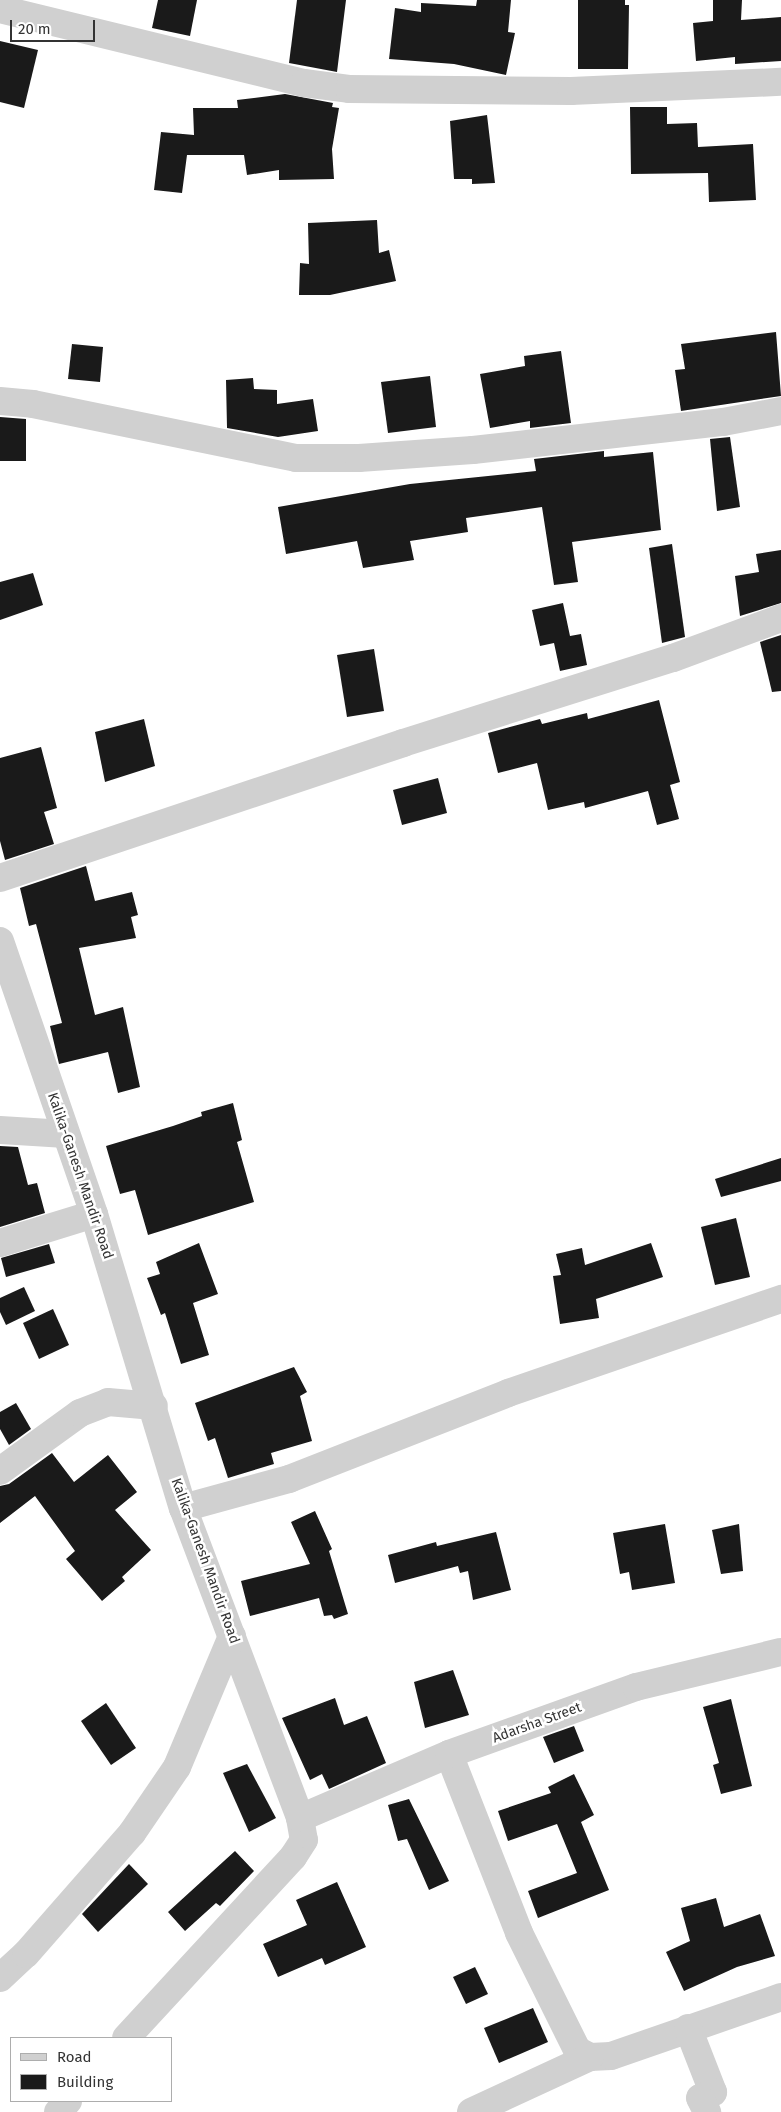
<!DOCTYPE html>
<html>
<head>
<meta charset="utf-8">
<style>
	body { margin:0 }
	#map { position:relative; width:781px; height:2112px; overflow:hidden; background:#fff; font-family:"Fira Sans",sans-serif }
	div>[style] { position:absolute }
	.building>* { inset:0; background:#1a1a1a }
	.minor>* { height:28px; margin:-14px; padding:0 14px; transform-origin:14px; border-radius:14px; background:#d0d0d0 }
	span { translate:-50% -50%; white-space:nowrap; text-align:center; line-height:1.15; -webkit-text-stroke:5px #fff; paint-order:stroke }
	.street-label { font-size:14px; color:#333 }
	.legend { position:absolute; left:10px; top:2037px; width:162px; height:65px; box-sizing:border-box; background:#fff; border:1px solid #adadad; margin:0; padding:6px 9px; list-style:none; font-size:15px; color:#333 }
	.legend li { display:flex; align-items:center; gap:10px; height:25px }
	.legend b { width:25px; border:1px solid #adadad }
	.scale { position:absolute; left:10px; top:20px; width:85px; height:22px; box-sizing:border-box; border:2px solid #333; border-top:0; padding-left:6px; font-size:15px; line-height:18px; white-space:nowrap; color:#333; -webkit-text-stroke:4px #fff; paint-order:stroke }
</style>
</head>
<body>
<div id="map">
	<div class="building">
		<div style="clip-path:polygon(158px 0,197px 0,190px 36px,152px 28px)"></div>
		<div style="clip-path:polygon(297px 0,346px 0,337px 72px,289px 63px)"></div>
		<div style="clip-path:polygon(477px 0,511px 0,508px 32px,515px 33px,506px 75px,454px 64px,389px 59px,395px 8px,421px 12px,421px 3px,476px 6px)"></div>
		<div style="clip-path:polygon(578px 0,625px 0,625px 5px,629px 5px,628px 69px,578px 69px)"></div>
		<div style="clip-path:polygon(713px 0,742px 0,741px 20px,781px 17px,781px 61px,735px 64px,735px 57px,696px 61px,693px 23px,713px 21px)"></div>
		<div style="clip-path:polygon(0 41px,38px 50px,24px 108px,0 102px)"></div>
		<div style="clip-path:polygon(285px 94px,333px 103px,332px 107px,339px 108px,332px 149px,334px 179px,279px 180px,279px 170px,247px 175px,244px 155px,187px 155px,182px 193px,154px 190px,161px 132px,194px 135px,193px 108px,238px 108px,237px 100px)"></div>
		<div style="clip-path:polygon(630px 107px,667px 107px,667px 124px,697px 123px,698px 147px,753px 144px,756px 200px,709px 202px,708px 173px,631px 174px)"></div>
		<div style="clip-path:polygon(487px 115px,495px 183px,472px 184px,472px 179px,454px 179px,450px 121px)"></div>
		<div style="clip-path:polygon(377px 220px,379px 253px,389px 250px,396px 281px,330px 295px,299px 295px,300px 263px,309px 264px,308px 223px)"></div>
		<div style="clip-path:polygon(776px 332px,781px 396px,681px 411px,675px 370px,685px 369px,681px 344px)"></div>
		<div style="clip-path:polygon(72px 344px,103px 347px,100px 382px,68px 379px)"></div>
		<div style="clip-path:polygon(561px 351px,571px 423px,530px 428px,530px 421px,490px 428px,480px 374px,525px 366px,524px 356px)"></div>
		<div style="clip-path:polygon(430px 376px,436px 427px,388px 433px,381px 382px)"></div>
		<div style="clip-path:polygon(253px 378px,254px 389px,277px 390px,277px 404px,313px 399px,318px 431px,278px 437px,227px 428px,226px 380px)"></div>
		<div style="clip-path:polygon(0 417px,26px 419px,26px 461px,0 461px)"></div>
		<div style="clip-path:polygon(730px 437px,740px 507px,717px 511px,710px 439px)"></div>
		<div style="clip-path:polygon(604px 451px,604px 457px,653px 452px,661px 530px,572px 542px,578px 582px,554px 585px,542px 507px,466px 518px,468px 532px,410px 541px,414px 560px,363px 568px,357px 541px,286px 554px,278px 507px,410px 484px,536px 471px,534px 459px)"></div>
		<div style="clip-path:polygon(672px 544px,685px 637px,662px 643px,649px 548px)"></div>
		<div style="clip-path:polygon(781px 550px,781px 603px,740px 616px,735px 576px,759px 572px,756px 554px)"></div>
		<div style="clip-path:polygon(33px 573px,43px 605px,0 620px,0 582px)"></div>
		<div style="clip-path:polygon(563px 603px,570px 636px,581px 634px,587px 665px,560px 671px,554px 643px,540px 646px,532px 610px)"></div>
		<div style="clip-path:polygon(781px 635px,781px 691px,772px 692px,760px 642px)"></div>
		<div style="clip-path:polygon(374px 649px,384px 711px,347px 717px,337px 655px)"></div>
		<div style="clip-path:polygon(659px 700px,680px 782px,670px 785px,679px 819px,657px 825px,648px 791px,585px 808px,584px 802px,548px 810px,537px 763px,498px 773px,488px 733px,540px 719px,542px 724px,587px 713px,588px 719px)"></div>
		<div style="clip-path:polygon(144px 719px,155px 766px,105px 782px,95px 732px)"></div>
		<div style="clip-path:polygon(41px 747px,57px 808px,44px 812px,54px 844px,5px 860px,0 841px,0 758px)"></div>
		<div style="clip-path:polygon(438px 778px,447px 813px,402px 825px,393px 790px)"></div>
		<div style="clip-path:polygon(86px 866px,95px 901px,132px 892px,138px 915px,131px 917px,136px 938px,79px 948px,95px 1015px,123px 1007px,140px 1087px,118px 1093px,108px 1052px,59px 1064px,50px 1026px,62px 1023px,36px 924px,29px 926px,20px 888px)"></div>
		<div style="clip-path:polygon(233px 1103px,242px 1140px,237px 1142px,254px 1202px,148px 1235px,135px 1190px,120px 1194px,106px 1146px,173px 1126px,202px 1116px,201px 1112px)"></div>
		<div style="clip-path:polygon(0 1146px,18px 1147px,28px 1185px,37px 1183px,45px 1213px,0 1227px)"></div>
		<div style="clip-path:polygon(781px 1158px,781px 1181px,721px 1197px,715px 1179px)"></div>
		<div style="clip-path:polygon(736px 1218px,750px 1277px,715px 1285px,701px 1227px)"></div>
		<div style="clip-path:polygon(199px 1243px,218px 1294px,193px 1303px,209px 1355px,181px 1364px,165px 1313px,161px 1315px,147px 1278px,160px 1274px,156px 1262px)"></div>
		<div style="clip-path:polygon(651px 1243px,663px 1277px,596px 1299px,599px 1318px,560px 1324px,553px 1276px,561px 1275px,556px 1254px,582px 1248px,585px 1265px)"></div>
		<div style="clip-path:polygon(49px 1244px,55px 1263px,6px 1277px,1px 1258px)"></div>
		<div style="clip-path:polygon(24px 1287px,35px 1311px,6px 1325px,0 1312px,0 1298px)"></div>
		<div style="clip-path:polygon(53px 1309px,69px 1345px,39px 1359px,23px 1323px)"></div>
		<div style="clip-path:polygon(294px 1367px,307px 1392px,300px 1396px,312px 1441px,271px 1453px,274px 1464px,228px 1478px,215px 1438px,208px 1441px,195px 1403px)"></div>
		<div style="clip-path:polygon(16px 1403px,31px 1429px,9px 1445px,0 1429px,0 1412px)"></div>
		<div style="clip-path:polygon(52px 1453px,74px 1482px,108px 1455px,137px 1492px,115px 1510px,151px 1550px,122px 1577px,125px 1581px,102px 1601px,66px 1559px,75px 1551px,35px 1496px,0 1523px,0 1486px,9px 1484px)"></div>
		<div style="clip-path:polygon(315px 1511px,332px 1549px,329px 1551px,348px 1614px,334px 1619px,332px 1615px,324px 1616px,319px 1598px,250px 1616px,241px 1581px,310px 1564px,291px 1522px)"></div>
		<div style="clip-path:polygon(665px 1524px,675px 1583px,632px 1590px,629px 1572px,620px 1574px,613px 1533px)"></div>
		<div style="clip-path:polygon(739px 1524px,743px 1571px,721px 1574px,712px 1530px)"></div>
		<div style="clip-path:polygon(496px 1532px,511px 1590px,473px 1600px,468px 1571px,460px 1573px,458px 1566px,395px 1583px,388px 1555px,436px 1542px,437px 1546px)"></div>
		<div style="clip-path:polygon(453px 1670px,469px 1715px,425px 1728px,414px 1682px)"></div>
		<div style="clip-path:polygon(335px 1698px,344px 1725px,367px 1716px,386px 1763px,329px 1789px,322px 1774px,310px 1780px,282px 1718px)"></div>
		<div style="clip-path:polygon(731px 1699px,752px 1786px,721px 1794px,713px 1765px,719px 1763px,703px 1707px)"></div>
		<div style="clip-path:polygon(106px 1703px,136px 1748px,111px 1765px,81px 1721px)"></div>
		<div style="clip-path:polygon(574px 1726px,584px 1751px,554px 1763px,543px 1737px)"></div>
		<div style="clip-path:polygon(247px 1764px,276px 1818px,249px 1832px,223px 1773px)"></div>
		<div style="clip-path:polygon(574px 1774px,594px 1815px,581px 1822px,609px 1890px,538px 1918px,528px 1891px,577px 1873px,557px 1824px,508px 1841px,498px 1811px,551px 1793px,548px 1787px)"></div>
		<div style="clip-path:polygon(409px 1799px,449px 1881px,429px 1890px,407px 1839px,398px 1841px,388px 1805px)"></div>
		<div style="clip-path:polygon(235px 1851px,254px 1871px,220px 1906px,216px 1903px,185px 1931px,168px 1912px)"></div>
		<div style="clip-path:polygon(129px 1864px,148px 1884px,98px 1932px,82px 1914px)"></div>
		<div style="clip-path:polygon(337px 1882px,366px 1947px,325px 1965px,322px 1958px,278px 1977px,263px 1944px,307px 1925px,296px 1900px)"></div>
		<div style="clip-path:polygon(716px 1898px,724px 1927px,760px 1914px,775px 1956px,737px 1967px,684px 1991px,666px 1952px,690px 1941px,681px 1908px)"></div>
		<div style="clip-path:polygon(475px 1967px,488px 1994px,466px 2004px,453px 1977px)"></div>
		<div style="clip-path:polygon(533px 2008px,548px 2042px,499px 2063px,484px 2028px)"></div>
	</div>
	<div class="minor">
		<div style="left:0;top:9px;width:313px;rotate:13.7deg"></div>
		<div style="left:304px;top:83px;width:45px;rotate:7.6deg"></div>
		<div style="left:349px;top:89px;width:222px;rotate:0.5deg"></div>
		<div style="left:571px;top:91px;width:210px;rotate:-2.5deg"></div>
		<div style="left:0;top:401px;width:33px;rotate:5deg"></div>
		<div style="left:33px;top:404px;width:268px;rotate:11.6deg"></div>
		<div style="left:296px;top:458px;width:63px"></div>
		<div style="left:359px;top:458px;width:114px;rotate:-4deg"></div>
		<div style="left:473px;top:450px;width:252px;rotate:-6.4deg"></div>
		<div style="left:723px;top:422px;width:59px;rotate:-10.7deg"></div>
		<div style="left:0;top:878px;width:425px;rotate:-18.5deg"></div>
		<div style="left:403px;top:743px;width:283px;rotate:-17.5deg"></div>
		<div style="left:673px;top:658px;width:115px;rotate:-20.3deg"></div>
		<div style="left:0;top:941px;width:289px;rotate:71deg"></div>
		<div style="left:94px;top:1214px;width:307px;rotate:73.2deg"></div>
		<div style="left:183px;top:1508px;width:331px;rotate:69.3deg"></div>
		<div style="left:300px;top:1818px;width:22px;rotate:80deg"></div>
		<div style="left:304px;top:1840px;width:20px;rotate:123deg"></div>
		<div style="left:293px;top:1857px;width:246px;rotate:132.7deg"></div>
		<div style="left:0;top:1130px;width:66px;rotate:3.5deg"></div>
		<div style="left:0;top:1243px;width:98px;rotate:-17.1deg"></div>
		<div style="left:0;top:1471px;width:99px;rotate:-35.9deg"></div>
		<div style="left:80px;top:1413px;width:30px;rotate:-21deg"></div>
		<div style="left:108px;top:1402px;width:46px;rotate:5deg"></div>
		<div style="left:183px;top:1508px;width:110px;rotate:-15.3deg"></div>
		<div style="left:289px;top:1479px;width:235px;rotate:-21.4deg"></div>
		<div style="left:508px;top:1393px;width:289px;rotate:-19deg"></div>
		<div style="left:449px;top:1754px;width:192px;rotate:68.6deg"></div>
		<div style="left:519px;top:1933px;width:131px;rotate:63.6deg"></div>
		<div style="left:577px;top:2050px;width:15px;rotate:28deg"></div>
		<div style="left:590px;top:2057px;width:21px;rotate:-3deg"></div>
		<div style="left:611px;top:2056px;width:180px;rotate:-19.1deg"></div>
		<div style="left:300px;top:1818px;width:162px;rotate:-23.2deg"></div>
		<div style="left:449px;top:1754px;width:199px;rotate:-19.7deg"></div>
		<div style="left:636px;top:1687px;width:149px;rotate:-13.6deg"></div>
		<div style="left:0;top:1978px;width:35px;rotate:-43deg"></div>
		<div style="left:26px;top:1954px;width:161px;rotate:-48.8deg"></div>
		<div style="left:132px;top:1833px;width:80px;rotate:-55.7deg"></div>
		<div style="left:177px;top:1767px;width:142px;rotate:-67.2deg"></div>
		<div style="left:688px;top:2028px;width:69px;rotate:68.7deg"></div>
		<div style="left:713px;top:2092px;width:14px;rotate:155deg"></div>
		<div style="left:700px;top:2098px;width:16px;rotate:63deg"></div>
		<div style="left:58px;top:2112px;width:15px;rotate:-48deg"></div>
		<div style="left:471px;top:2112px;width:131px;rotate:-24.8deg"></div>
	</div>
	<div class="street-label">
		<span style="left:80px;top:1176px;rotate:71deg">Kalika-Ganesh Mandir Road</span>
		<span style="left:205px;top:1561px;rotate:70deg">Kalika-Ganesh Mandir Road</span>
		<span style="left:537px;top:1723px;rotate:-20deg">Adarsha Street</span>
	</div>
	<ul class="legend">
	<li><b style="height:6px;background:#d0d0d0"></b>Road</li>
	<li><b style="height:14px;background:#1a1a1a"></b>Building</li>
	</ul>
	<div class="scale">20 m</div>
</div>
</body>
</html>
